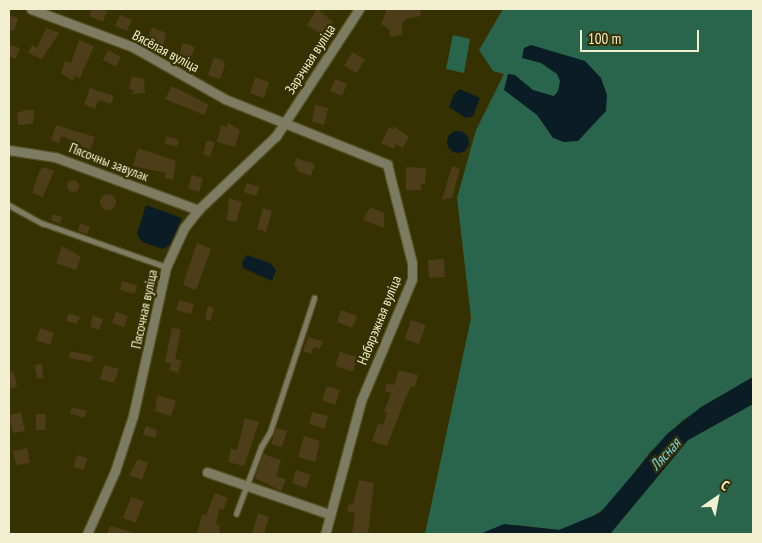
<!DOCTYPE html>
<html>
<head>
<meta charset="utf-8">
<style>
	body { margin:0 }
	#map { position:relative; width:762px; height:543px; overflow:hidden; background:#363101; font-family:"PT Sans Narrow",sans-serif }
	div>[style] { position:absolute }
	.green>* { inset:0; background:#29654c }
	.water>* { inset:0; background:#0a1d24 }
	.round { border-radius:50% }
	.building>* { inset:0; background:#4e3d19 }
	.roads { filter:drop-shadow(1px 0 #544f22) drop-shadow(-1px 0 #544f22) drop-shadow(0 1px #544f22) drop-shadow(0 -1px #544f22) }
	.lane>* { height:4.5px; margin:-2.25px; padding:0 2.25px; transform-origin:2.25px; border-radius:2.25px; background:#7d7b62 }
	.street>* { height:9px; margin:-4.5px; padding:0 4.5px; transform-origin:4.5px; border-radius:4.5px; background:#7d7b62 }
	span { translate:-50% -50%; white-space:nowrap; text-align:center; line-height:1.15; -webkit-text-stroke:4.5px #363101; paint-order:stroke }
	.street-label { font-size:14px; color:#f1efd0 }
	.water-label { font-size:15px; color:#71d2f5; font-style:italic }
	.frame { position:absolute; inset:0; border:10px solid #f1efd0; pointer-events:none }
	.north { position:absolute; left:692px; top:473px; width:50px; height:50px; -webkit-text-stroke:4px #363101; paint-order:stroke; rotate:33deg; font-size:14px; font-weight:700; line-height:20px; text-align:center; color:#f1efd0 }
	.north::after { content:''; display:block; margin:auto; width:18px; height:22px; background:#f1efd0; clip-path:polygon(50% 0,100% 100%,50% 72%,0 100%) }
	.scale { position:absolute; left:580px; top:30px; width:119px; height:22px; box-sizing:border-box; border:2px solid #f1efd0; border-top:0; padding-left:6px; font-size:15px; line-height:18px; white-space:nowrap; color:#f1efd0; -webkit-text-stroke:4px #363101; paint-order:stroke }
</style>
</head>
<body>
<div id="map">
	<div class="green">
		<div style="clip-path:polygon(503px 9px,753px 9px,753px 377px,683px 420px,650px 452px,611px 504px,588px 520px,559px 530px,516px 525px,480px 534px,425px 534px,471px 318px,457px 198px,476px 130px,504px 74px,493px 71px,479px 50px)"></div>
		<div style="clip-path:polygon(453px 35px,470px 39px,464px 73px,446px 69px)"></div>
		<div style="clip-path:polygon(753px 404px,753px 534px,610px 534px,688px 440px)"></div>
	</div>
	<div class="water">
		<div style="clip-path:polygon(531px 45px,585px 61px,601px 78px,607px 95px,606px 111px,578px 141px,564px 142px,553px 138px,537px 115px,504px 90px,508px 74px,515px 75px,533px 90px,554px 96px,558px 91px,560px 81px,557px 74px,541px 63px,522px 58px,524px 48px)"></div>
		<div style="clip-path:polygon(460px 89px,480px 98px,473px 116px,466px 118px,449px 107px,454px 94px)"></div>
		<div class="round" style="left:447px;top:131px;width:22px;height:22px"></div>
		<div style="clip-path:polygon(146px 205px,182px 218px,170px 245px,163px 249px,142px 242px,137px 234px)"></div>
		<div style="clip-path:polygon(247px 255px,270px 263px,276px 270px,272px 281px,243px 268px,242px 262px)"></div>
		<div style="clip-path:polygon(753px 377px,753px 404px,688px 440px,610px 534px,480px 534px,504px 524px,559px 530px,600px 513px,667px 434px,701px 407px)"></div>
	</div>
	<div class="building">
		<div style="clip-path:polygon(92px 9px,107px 11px,103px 22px,89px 16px)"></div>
		<div style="clip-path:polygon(317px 9px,333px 22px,324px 36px,307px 25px)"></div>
		<div style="clip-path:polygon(387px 9px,420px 9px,421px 16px,406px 19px,402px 24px,402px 35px,390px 37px,390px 30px,381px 24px)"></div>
		<div style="clip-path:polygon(9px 15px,18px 18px,14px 31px,9px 30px)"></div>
		<div style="clip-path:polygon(120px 15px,132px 20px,127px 31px,115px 26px)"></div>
		<div style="clip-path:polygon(152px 27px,166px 33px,162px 51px,145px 44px)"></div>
		<div style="clip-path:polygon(46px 28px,59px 33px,42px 59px,28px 53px,32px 45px,37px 48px)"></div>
		<div style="clip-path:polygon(79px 40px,94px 46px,80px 78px,74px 76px,73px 81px,61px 73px,65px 61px,71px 63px)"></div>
		<div style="clip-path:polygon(183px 43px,195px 47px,189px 63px,178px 59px)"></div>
		<div style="clip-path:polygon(9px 45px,20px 48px,16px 59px,9px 56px)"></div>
		<div style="clip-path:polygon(108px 50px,121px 57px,116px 67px,103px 60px)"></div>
		<div style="clip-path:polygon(352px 52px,365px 59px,357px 73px,344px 66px)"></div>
		<div style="clip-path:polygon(214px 57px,223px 60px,225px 65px,220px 79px,208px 75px)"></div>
		<div style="clip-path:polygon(132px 76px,144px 79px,145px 93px,132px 94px,134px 90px,129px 89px)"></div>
		<div style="clip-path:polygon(255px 77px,269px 82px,264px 98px,250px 93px)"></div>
		<div style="clip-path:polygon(335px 79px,347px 84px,342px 96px,330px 91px)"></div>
		<div style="clip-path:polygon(172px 86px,209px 105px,204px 115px,165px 99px)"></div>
		<div style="clip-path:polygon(90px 88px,114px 96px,111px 104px,98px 100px,95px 109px,84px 104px)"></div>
		<div style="clip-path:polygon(315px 105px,328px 108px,324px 125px,312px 122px)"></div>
		<div style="clip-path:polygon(26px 110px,34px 110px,33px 124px,18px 125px,17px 113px)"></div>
		<div style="clip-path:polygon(228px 123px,240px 130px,235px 147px,217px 142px,221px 125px,227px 127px)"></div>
		<div style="clip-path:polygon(56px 125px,95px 137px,90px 150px,65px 137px,61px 136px,59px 143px,51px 140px)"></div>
		<div style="clip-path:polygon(394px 126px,409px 137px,403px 148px,396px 144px,393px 149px,381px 143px,389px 127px,393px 129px)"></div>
		<div style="clip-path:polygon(167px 136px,179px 140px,177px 147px,164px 143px)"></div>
		<div style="clip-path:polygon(207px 140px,215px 142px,210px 157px,203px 154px)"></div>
		<div style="clip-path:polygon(138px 148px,176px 161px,173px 180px,165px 178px,166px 173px,133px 166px)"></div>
		<div style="clip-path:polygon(296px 158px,315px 164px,311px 176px,297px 171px,298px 167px,294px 166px)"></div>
		<div style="clip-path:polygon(452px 166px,460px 169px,452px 198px,442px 200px)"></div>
		<div style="clip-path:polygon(44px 167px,54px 171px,43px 197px,32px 193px,40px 170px)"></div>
		<div style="clip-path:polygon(406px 167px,426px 168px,425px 184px,421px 184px,421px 190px,406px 190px)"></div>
		<div style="clip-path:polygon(192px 175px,203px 178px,199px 192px,188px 188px)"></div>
		<div class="round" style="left:67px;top:180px;width:12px;height:12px"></div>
		<div style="clip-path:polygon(247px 183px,259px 187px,256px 196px,244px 192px)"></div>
		<div class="round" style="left:100px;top:194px;width:16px;height:16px"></div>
		<div style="clip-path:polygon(229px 198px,242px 202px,236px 222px,227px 220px)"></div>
		<div style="clip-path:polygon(370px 207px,384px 213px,384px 228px,363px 220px)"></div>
		<div style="clip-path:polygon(263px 208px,272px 211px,266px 232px,257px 229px)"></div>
		<div style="clip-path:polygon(53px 214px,62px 217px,60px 224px,51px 220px)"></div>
		<div style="clip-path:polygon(80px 223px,90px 227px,87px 234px,78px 231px)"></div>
		<div style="clip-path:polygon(197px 243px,211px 249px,196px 290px,183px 285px)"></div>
		<div style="clip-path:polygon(62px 246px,81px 257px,76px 270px,56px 263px)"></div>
		<div style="clip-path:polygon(444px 259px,445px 277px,429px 278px,428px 260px)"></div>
		<div style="clip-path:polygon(122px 281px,137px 285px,135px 294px,120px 290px)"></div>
		<div style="clip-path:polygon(179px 300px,194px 304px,191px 314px,176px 310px)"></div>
		<div style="clip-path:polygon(208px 306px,214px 308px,210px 321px,205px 319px)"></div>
		<div style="clip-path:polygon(341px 310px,357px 316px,352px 328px,337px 322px)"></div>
		<div style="clip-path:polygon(116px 312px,128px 316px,124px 327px,112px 323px)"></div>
		<div style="clip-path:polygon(69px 313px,80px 317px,77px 324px,66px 321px)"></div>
		<div style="clip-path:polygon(93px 316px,103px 319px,99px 330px,90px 327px)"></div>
		<div style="clip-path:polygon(411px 320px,426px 325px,419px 344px,405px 339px)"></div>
		<div style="clip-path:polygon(172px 327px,181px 330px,175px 359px,182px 361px,178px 373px,169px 370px,171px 364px,165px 362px)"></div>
		<div style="clip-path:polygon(40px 328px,54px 333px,50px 345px,36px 340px)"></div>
		<div style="clip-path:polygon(308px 337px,323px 341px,320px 349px,314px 347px,311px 354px,303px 351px)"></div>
		<div style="clip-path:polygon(70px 351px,93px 356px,92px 362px,69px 358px)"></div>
		<div style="clip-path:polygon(340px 352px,357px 357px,353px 372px,335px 366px)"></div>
		<div style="clip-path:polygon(42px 364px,43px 378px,37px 378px,35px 365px)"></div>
		<div style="clip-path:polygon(104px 365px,119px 369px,114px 383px,100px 379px)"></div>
		<div style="clip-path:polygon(399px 370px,418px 375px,415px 387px,411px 386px,406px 397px,387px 446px,372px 441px,378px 423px,383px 425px,387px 413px,384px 412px,391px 393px,385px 391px,387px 383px,394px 385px)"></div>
		<div style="clip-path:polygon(14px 372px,17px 387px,9px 389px,9px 373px)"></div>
		<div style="clip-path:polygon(327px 386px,340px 390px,335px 405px,322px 400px)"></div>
		<div style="clip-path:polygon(157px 395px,176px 401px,171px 416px,155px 411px)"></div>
		<div style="clip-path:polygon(72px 407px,87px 411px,84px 418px,70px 413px)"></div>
		<div style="clip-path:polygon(21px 412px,25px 431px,13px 433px,9px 415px)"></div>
		<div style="clip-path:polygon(312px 412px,328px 416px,325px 429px,309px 424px)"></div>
		<div style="clip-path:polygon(36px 414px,46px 414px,45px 430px,36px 430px)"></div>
		<div style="clip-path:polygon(245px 418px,259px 422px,244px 466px,228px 462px,231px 449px,237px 450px)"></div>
		<div style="clip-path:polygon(146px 426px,157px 430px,155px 438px,143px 434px)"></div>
		<div style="clip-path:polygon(276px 428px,287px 431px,282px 447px,271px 444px)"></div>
		<div style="clip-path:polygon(304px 436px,320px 441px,315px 462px,298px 457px)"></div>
		<div style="clip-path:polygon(27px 448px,30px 463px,16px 465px,13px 451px)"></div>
		<div style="clip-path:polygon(263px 454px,281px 460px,276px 476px,286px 479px,281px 491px,255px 478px)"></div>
		<div style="clip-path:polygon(77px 455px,87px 458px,84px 470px,73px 467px)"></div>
		<div style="clip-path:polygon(138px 459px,148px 463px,142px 480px,129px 475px)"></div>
		<div style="clip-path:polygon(296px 470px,311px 475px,306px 488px,292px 483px)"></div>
		<div style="clip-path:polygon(359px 480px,374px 483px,368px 534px,352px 534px,355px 513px,347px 511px,349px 504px,353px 505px)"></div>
		<div style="clip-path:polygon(215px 493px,228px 498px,223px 510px,219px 509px,216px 524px,219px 525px,220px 534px,197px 534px,202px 514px,206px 515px)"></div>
		<div style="clip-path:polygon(131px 497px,144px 501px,136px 523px,123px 518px)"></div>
		<div style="clip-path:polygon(258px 513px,269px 517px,264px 534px,252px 534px)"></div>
		<div style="clip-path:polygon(110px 526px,131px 532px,131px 534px,107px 534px)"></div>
	</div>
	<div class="roads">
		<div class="lane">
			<div style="left:9px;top:205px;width:38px;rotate:29deg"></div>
			<div style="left:42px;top:223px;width:132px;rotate:19.5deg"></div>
			<div style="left:236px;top:514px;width:72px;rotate:-69.5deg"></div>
			<div style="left:261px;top:447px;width:17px;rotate:-59deg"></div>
			<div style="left:270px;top:432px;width:141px;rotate:-71.8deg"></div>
		</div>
		<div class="street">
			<div style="left:31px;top:9px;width:109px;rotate:20.4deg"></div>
			<div style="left:133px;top:47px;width:106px;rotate:29.5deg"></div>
			<div style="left:225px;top:99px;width:175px;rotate:21.9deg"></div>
			<div style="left:387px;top:164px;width:102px;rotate:75.8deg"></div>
			<div style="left:412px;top:263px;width:16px;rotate:90deg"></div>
			<div style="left:412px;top:279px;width:132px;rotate:112.7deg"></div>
			<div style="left:361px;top:401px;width:138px;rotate:105.1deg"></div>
			<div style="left:9px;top:150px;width:47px;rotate:8.7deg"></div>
			<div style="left:55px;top:157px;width:153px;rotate:20.3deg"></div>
			<div style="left:207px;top:472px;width:129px;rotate:19deg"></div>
			<div style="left:87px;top:534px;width:69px;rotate:-66deg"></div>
			<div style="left:115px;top:471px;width:58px;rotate:-71.9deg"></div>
			<div style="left:133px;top:416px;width:153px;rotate:-77.5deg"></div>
			<div style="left:166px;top:267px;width:43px;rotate:-65.2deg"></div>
			<div style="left:184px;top:228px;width:23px;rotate:-52deg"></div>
			<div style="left:198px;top:210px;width:108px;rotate:-43.5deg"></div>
			<div style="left:276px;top:136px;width:152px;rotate:-56.8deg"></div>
		</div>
	</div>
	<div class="street-label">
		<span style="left:166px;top:51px;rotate:28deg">Вясёлая вуліца</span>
		<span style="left:310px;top:59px;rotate:-57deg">Зарэчная вуліца</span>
		<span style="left:109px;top:162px;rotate:21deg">Пясочны завулак</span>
		<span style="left:144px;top:309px;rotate:-78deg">Пясочная вуліца</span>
		<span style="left:379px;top:320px;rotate:-68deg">Набярэжная вуліца</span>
	</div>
	<div class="water-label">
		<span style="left:665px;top:454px;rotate:-48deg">Лясная</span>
	</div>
	<div class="frame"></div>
	<div class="north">С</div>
	<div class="scale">100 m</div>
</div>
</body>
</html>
